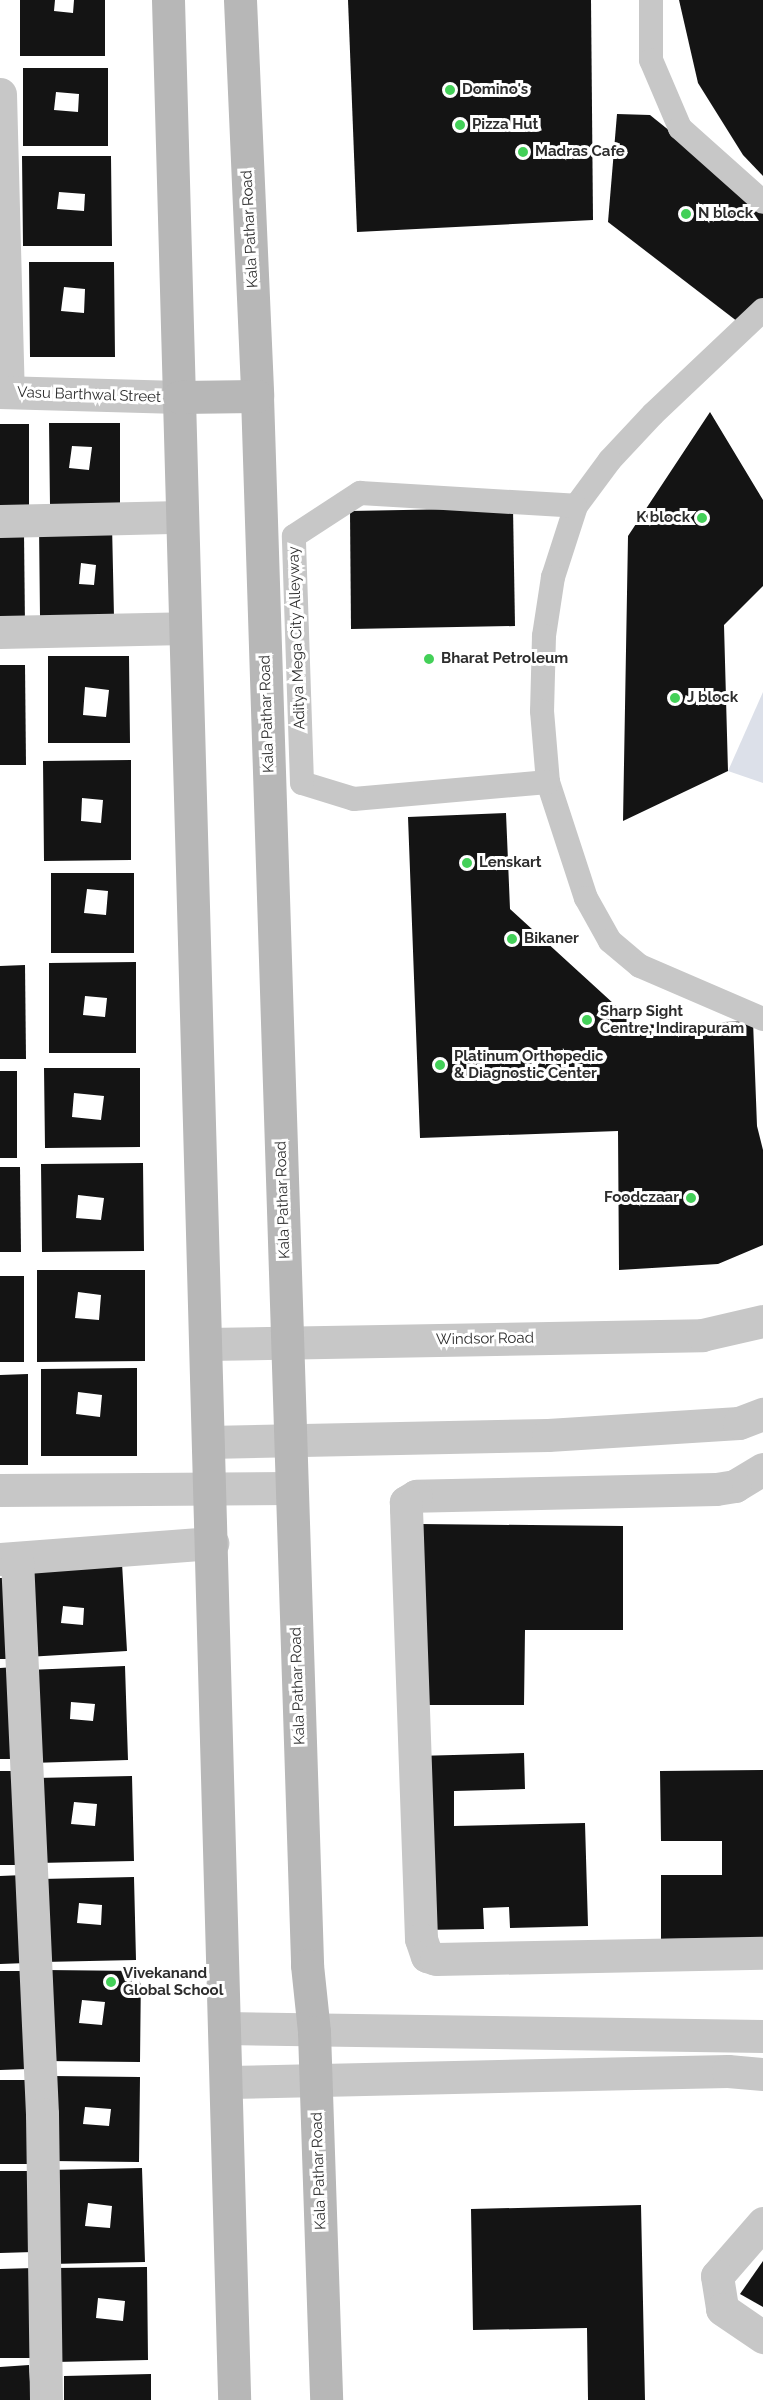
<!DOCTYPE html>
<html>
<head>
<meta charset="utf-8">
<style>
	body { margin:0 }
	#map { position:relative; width:763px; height:2400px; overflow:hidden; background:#fff; font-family:Raleway,sans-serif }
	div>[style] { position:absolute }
	.green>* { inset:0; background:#dce0e9 }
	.building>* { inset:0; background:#141414 }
	.lane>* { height:24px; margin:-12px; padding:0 12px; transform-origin:12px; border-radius:12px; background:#c7c7c7 }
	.street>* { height:33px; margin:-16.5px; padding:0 16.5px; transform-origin:16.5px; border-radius:16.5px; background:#c7c7c7 }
	.secondary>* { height:33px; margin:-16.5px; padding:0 16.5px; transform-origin:16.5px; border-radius:16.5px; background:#b7b7b7 }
	.dots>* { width:16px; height:16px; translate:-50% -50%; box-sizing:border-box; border:3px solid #fff; border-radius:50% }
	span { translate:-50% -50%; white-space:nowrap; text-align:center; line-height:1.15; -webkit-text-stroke:6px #fff; paint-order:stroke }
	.poi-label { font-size:15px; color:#2d2d2d; font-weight:700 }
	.left { translate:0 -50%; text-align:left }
	.right { translate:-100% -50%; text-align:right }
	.street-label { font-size:15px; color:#2d2d2d }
</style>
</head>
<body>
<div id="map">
	<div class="green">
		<div style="clip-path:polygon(763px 692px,763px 783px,728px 771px)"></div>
	</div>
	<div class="building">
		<div style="clip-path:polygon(20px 0,55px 0,54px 11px,73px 13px,74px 0,105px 0,105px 56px,20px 56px)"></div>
		<div style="clip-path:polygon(348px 0,591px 0,593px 220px,357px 232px)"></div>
		<div style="clip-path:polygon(679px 0,763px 0,763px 176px,743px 155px,698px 83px)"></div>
		<div style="clip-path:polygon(evenodd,23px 68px,108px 68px,108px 146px,23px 146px,23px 68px,56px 92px,79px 94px,78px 112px,54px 110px,56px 92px)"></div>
		<div style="clip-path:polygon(617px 114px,650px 115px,763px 206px,763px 306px,742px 325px,608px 222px)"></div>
		<div style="clip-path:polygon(evenodd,22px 156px,111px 156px,112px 246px,23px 246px,22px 156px,59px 192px,85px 194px,84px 211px,57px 209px,59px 192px)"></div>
		<div style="clip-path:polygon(evenodd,29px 262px,114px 262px,115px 357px,30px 357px,29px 262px,64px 287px,85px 289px,84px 313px,61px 311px,64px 287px)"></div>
		<div style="clip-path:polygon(710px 412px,763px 500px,763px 586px,724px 625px,728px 771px,623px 821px,628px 536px)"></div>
		<div style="clip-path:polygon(evenodd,49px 423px,120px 423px,120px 506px,50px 506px,49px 423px,72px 446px,92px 447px,89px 470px,69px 468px,72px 446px)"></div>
		<div style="clip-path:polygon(0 424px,29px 424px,29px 507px,0 507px)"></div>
		<div style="clip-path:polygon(513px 508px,515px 626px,351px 629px,350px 511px)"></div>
		<div style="clip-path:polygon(evenodd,112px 524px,114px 617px,40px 617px,39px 525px,112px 524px,81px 563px,96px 565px,94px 585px,79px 584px,81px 563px)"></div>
		<div style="clip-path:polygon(0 533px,24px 533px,25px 627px,0 627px)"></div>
		<div style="clip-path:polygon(evenodd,48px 656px,129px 656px,130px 743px,48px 743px,48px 656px,85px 687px,109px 690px,106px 717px,83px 715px,85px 687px)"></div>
		<div style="clip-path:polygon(0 665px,25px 665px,26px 765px,0 765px)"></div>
		<div style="clip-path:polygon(evenodd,131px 760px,131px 860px,44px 861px,43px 761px,131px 760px,82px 798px,103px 800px,101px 823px,81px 821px,82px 798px)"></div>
		<div style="clip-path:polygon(506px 813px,510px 909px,637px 1025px,753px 1021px,757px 1126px,763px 1150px,763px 1245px,718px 1264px,619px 1270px,618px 1131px,420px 1138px,408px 817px)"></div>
		<div style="clip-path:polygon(evenodd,51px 873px,134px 873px,134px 953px,51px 953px,51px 873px,87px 889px,108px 891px,106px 915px,84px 913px,87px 889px)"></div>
		<div style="clip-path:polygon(evenodd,136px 962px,136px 1053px,49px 1053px,49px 963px,136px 962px,85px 996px,107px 998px,105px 1017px,83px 1015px,85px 996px)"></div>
		<div style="clip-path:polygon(25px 965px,26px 1059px,0 1059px,0 966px)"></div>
		<div style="clip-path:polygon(evenodd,44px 1068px,140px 1068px,140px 1147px,45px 1148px,44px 1068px,74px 1093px,104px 1096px,101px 1120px,72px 1117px,74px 1093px)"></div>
		<div style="clip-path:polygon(0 1071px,17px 1071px,17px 1158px,0 1158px)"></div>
		<div style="clip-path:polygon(evenodd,143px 1163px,144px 1251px,42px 1252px,41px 1164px,143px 1163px,78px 1195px,104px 1198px,101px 1220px,76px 1218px,78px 1195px)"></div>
		<div style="clip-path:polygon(0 1167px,20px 1167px,21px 1252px,0 1252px)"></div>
		<div style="clip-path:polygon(evenodd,37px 1270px,145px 1270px,145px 1361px,37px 1362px,37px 1270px,78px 1292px,101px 1295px,99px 1320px,75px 1318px,78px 1292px)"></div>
		<div style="clip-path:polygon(0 1276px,24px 1276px,24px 1362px,0 1362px)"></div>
		<div style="clip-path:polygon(evenodd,137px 1368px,137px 1456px,41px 1456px,41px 1369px,137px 1368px,78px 1392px,102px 1395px,100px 1417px,76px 1414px,78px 1392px)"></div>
		<div style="clip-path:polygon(28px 1374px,28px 1465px,0 1465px,0 1375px)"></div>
		<div style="clip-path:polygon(421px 1524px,623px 1526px,623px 1630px,525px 1630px,524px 1705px,420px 1705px)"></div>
		<div style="clip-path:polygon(evenodd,122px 1563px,127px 1651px,27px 1657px,22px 1568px,122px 1563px,63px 1606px,84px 1608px,83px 1625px,61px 1623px,63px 1606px)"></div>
		<div style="clip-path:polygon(0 1578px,12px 1578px,17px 1659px,0 1659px)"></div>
		<div style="clip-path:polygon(evenodd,125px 1666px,128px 1760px,31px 1763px,28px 1670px,125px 1666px,71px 1702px,95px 1704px,93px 1721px,70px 1719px,71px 1702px)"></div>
		<div style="clip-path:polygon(15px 1667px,18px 1759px,0 1759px,0 1668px)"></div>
		<div style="clip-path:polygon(524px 1753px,525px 1789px,454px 1791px,454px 1826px,585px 1823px,588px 1926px,510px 1928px,509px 1907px,483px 1908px,484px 1929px,421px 1930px,416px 1756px)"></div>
		<div style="clip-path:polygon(763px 1770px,763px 1938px,661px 1939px,661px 1875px,722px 1875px,722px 1841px,661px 1841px,660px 1771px)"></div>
		<div style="clip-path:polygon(0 1771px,18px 1771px,18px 1865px,0 1865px)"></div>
		<div style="clip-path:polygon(evenodd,132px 1776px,134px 1861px,37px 1863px,35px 1778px,132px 1776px,74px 1802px,97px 1804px,95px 1826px,71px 1824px,74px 1802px)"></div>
		<div style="clip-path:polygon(24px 1875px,27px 1963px,0 1964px,0 1876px)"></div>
		<div style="clip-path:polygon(evenodd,134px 1877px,136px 1960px,43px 1962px,41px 1879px,134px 1877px,79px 1903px,102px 1905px,101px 1925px,77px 1923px,79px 1903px)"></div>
		<div style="clip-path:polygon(evenodd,45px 1970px,141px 1971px,140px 2062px,44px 2061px,45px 1970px,82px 2000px,105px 2002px,102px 2025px,79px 2023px,82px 2000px)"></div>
		<div style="clip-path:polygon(0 1971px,25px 1971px,28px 2069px,0 2070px)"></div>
		<div style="clip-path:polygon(evenodd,53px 2076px,140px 2077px,139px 2162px,52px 2161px,53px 2076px,85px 2107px,111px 2109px,109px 2126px,83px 2124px,85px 2107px)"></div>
		<div style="clip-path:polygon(0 2080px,37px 2080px,38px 2164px,0 2164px)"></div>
		<div style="clip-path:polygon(evenodd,142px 2168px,145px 2262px,50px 2264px,48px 2170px,142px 2168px,88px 2203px,112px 2206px,110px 2228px,85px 2226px,88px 2203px)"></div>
		<div style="clip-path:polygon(0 2171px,32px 2171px,33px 2252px,0 2253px)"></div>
		<div style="clip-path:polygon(641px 2205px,645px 2400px,588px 2400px,587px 2328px,473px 2330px,471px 2209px)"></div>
		<div style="clip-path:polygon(763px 2261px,763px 2307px,740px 2294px)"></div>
		<div style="clip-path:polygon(evenodd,147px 2267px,148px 2360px,55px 2362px,54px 2268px,147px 2267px,98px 2298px,125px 2301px,123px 2321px,96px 2318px,98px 2298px)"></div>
		<div style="clip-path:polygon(34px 2268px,35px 2358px,0 2358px,0 2269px)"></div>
		<div style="clip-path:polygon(29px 2365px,31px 2400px,0 2400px,0 2367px)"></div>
		<div style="clip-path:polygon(151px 2374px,151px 2400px,64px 2400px,64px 2376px)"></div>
	</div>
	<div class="lane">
		<div style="left:651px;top:0;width:60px;rotate:90deg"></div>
		<div style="left:651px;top:60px;width:74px;rotate:66.9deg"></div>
		<div style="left:680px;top:128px;width:111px;rotate:41.7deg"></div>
		<div style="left:763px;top:310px;width:151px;rotate:136.6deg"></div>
		<div style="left:653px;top:414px;width:63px;rotate:133.1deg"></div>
		<div style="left:610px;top:460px;width:57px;rotate:126.5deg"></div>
		<div style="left:576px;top:506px;width:75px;rotate:107.9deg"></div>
		<div style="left:553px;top:577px;width:60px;rotate:98.7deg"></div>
		<div style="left:544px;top:636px;width:75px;rotate:91.5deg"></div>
		<div style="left:542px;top:711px;width:71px;rotate:85.2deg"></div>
		<div style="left:548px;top:782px;width:122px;rotate:71.9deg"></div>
		<div style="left:586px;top:898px;width:49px;rotate:60.8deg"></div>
		<div style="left:610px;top:941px;width:39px;rotate:40deg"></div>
		<div style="left:640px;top:966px;width:134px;rotate:23.3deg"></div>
		<div style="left:548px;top:782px;width:195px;rotate:175deg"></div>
		<div style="left:354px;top:799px;width:54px;rotate:-162.9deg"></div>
		<div style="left:302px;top:783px;width:247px;rotate:-91.9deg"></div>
		<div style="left:294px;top:536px;width:79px;rotate:-33.1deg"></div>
		<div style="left:360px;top:493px;width:216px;rotate:3.4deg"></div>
	</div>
	<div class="street">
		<div style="left:0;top:94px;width:298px;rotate:88.5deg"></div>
		<div style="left:0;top:392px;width:179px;rotate:1.6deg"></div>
		<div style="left:0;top:521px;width:182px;rotate:-1.3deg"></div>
		<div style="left:0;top:632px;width:185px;rotate:-1.2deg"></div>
		<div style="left:206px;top:1344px;width:496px;rotate:-1deg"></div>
		<div style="left:702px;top:1335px;width:63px;rotate:-12.9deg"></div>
		<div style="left:208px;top:1442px;width:340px;rotate:-1.2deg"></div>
		<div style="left:548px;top:1435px;width:191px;rotate:-3.6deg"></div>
		<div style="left:739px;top:1423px;width:26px;rotate:-21deg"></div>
		<div style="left:763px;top:1469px;width:33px;rotate:149deg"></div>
		<div style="left:735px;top:1486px;width:19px;rotate:171deg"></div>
		<div style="left:716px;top:1489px;width:300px;rotate:178.7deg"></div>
		<div style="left:416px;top:1496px;width:12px;rotate:149deg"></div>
		<div style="left:406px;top:1502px;width:7px;rotate:90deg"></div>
		<div style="left:406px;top:1509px;width:430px;rotate:88deg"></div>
		<div style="left:421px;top:1939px;width:18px;rotate:71deg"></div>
		<div style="left:427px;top:1956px;width:9px;rotate:18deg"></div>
		<div style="left:436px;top:1959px;width:327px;rotate:-1.1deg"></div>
		<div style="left:0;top:1490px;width:291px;rotate:-0.4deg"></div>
		<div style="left:0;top:1559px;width:213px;rotate:-4.3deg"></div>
		<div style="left:17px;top:1559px;width:556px;rotate:87.42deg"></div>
		<div style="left:42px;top:2114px;width:286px;rotate:89.2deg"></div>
		<div style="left:225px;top:2028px;width:538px;rotate:0.85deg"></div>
		<div style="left:228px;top:2082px;width:500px;rotate:-1.26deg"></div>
		<div style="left:728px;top:2071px;width:35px;rotate:5deg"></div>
		<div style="left:763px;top:2223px;width:70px;rotate:131deg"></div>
		<div style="left:717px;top:2276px;width:33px;rotate:81deg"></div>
		<div style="left:722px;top:2309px;width:50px;rotate:34.3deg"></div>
	</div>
	<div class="secondary">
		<div style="left:168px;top:0;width:2401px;rotate:88.42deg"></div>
		<div style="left:240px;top:0;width:396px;rotate:87.5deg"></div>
		<div style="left:257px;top:396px;width:1570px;rotate:88.17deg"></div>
		<div style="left:307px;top:1965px;width:67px;rotate:84deg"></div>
		<div style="left:314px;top:2032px;width:368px;rotate:88.1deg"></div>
		<div style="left:179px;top:397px;width:78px;rotate:-0.7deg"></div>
	</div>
	<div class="dots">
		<div style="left:450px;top:90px;background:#43d058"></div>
		<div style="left:460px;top:125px;background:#43d058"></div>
		<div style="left:523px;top:152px;background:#43d058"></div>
		<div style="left:686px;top:214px;background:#43d058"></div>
		<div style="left:702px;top:518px;background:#43d058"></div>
		<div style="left:429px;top:659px;background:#43d058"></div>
		<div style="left:675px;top:698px;background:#43d058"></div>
		<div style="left:467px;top:863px;background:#43d058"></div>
		<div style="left:512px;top:939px;background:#43d058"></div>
		<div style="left:587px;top:1020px;background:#43d058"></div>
		<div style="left:440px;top:1065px;background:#43d058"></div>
		<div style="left:691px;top:1198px;background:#43d058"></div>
		<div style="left:111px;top:1982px;background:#43d058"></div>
	</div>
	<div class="poi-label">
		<span class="left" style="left:462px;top:90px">Domino's</span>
		<span class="left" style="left:472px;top:125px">Pizza Hut</span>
		<span class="left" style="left:535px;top:152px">Madras Cafe</span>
		<span class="left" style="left:698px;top:214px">N block</span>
		<span class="right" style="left:690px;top:518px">K block</span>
		<span class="left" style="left:441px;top:659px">Bharat Petroleum</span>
		<span class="left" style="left:687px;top:698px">J block</span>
		<span class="left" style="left:479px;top:863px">Lenskart</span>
		<span class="left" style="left:524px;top:939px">Bikaner</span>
		<span class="left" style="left:600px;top:1020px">Sharp Sight<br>Centre, Indirapuram</span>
		<span class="left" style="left:454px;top:1065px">Platinum Orthopedic<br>&amp; Diagnostic Center</span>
		<span class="right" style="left:679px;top:1198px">Foodczaar</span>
		<span class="left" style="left:123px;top:1982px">Vivekanand<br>Global School</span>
	</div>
	<div class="street-label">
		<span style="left:250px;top:229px;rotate:-93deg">Kala Pathar Road</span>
		<span style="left:89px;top:395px;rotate:2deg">Vasu Barthwal Street</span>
		<span style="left:297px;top:638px;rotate:-92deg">Aditya Mega City Alleyway</span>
		<span style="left:267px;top:714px;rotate:-92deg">Kala Pathar Road</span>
		<span style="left:283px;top:1200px;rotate:-92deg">Kala Pathar Road</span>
		<span style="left:485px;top:1339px;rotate:-1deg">Windsor Road</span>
		<span style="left:298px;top:1686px;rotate:-92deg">Kala Pathar Road</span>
		<span style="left:319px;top:2171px;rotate:-92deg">Kala Pathar Road</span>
	</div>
</div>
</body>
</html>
